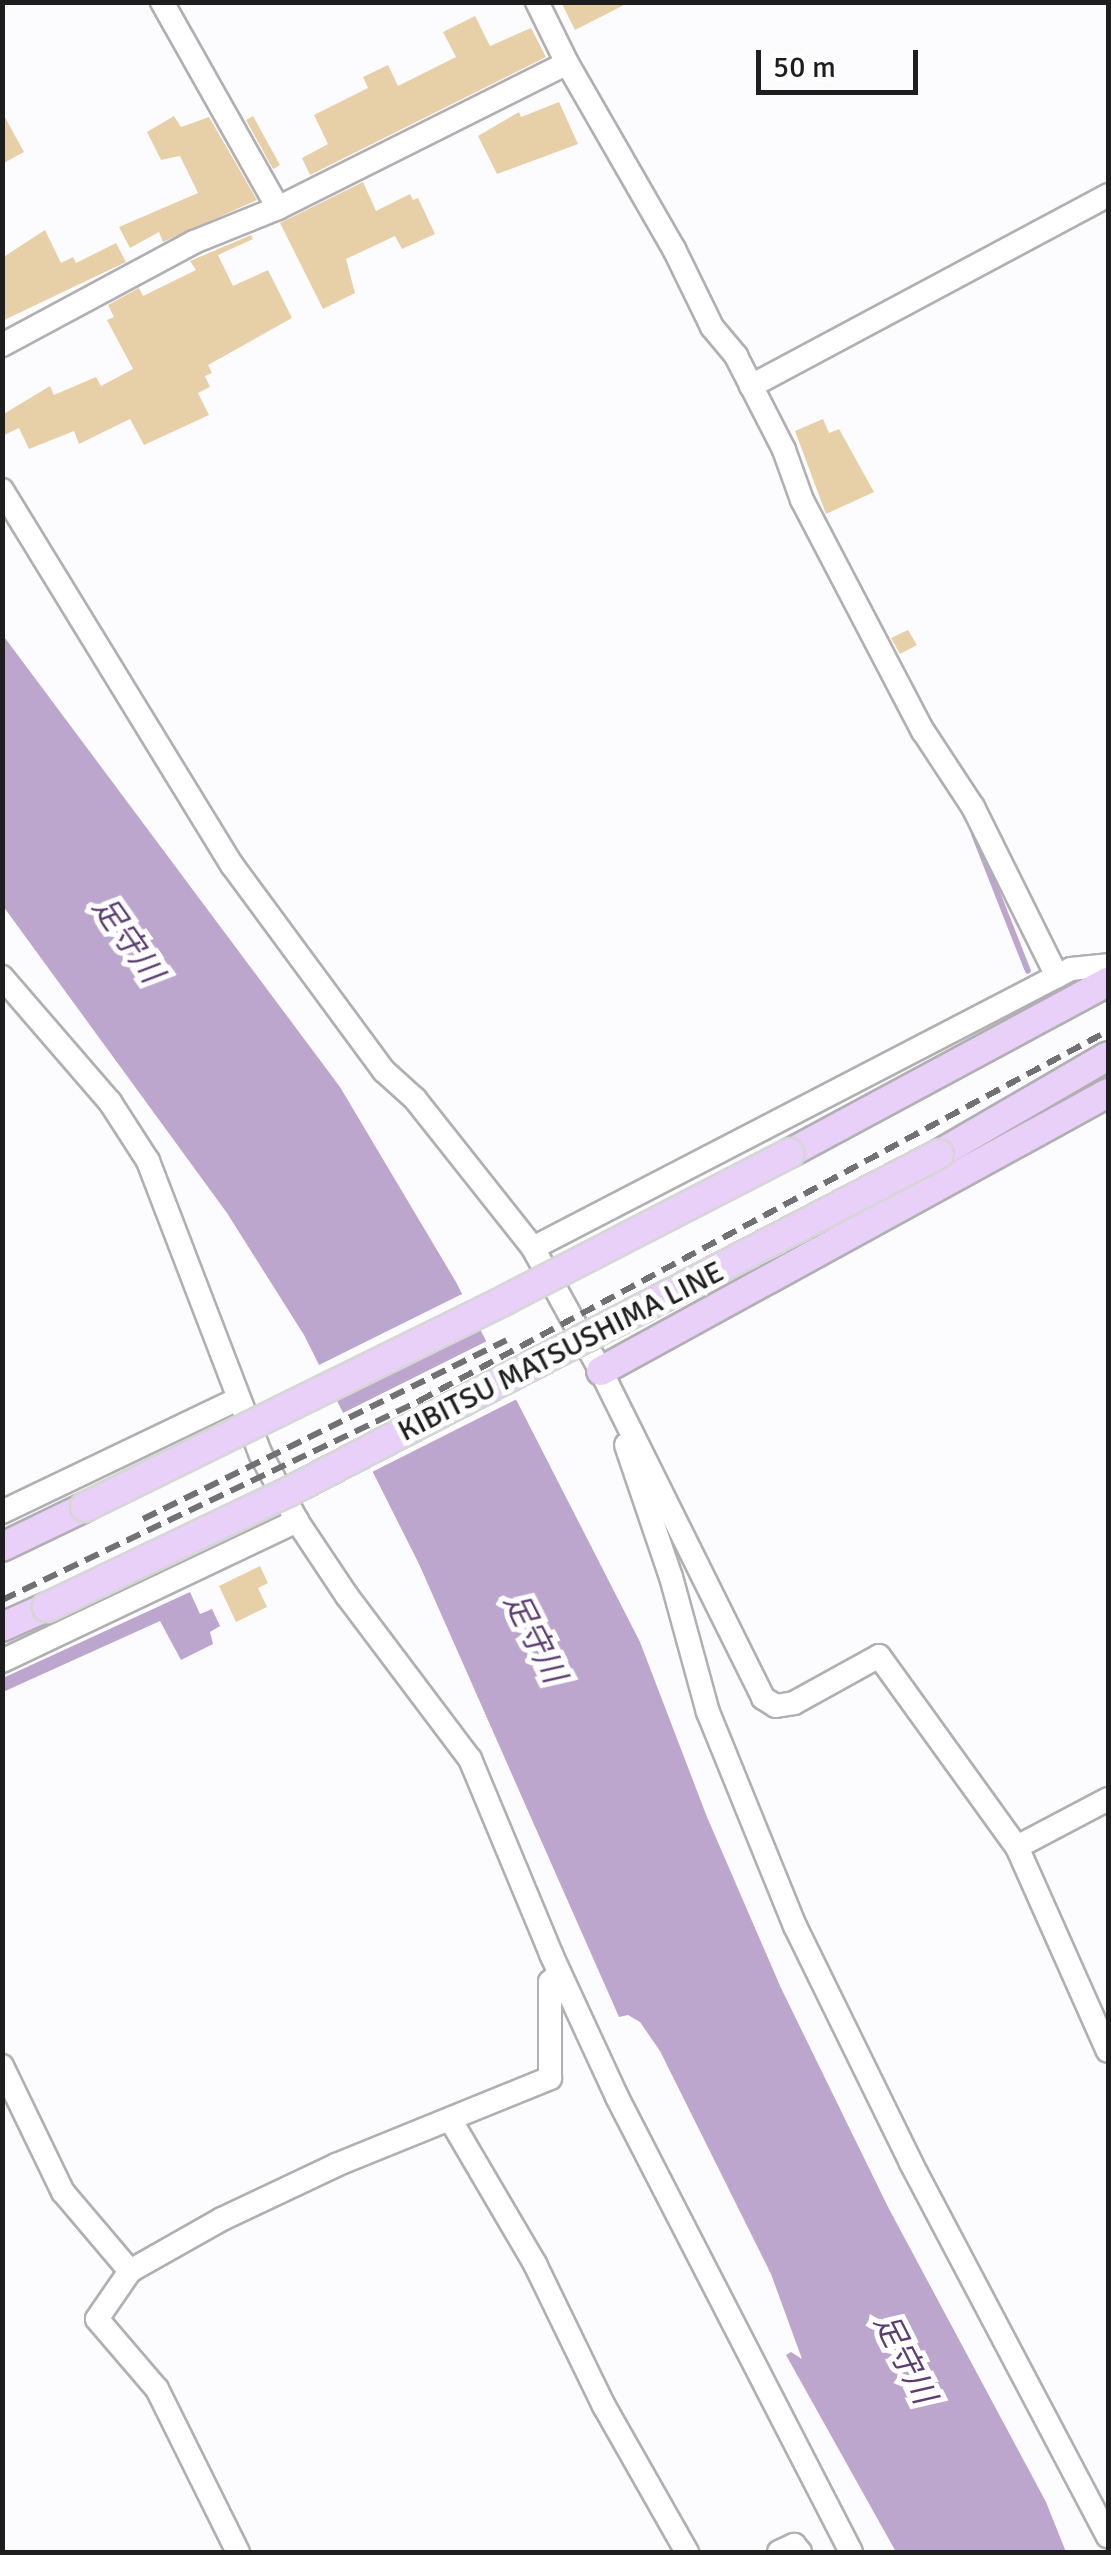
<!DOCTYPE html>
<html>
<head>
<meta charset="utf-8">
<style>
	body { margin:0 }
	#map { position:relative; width:1111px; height:2555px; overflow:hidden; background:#fcfbfe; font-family:Signika,"Noto Sans JP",sans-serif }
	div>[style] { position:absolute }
	.water>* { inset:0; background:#bca6cd }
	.pier>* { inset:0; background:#fcfbfe }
	.stream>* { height:6px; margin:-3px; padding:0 3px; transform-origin:3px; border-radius:3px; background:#bca6cd }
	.building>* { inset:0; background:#e7d0a7 }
	.roads { filter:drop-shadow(2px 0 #b1afb2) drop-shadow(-2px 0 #b1afb2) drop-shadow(0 2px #b1afb2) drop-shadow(0 -2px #b1afb2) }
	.minor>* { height:22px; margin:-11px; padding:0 11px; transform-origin:11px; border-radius:11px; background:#fff }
	.major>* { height:28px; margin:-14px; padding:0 14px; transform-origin:14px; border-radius:14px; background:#e8d0f8 }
	.rail>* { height:6px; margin-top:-3px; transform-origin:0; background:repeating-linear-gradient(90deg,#717173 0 15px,transparent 0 23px) }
	.bridges { filter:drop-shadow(2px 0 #d6d6d7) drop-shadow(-2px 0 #d6d6d7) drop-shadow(0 2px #d6d6d7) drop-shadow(0 -2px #d6d6d7) }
	.major-bridge>* { height:28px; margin:-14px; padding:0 14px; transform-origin:14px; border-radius:14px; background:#e8d0f8 }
	span { translate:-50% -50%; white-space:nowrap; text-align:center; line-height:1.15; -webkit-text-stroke:10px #fff; paint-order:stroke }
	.street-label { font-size:30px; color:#1e1e1f }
	.water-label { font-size:32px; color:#5c3d71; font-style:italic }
	.frame { position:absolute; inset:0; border:5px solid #1e1e1f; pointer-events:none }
	.scale { position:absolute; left:756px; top:50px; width:162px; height:45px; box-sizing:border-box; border:5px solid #1e1e1f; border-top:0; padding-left:12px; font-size:30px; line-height:35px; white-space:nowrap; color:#1e1e1f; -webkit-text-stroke:8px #fff; paint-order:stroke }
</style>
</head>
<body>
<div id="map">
	<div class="water">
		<div style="clip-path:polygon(2px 634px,340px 1087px,456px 1282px,640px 1642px,707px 1817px,781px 1988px,888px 2207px,1046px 2502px,1066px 2552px,896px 2552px,786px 2355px,791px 2352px,802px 2359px,771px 2274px,660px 2051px,640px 2022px,628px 2015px,619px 2017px,419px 1564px,304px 1335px,227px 1213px,3px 906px)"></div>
		<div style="clip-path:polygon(190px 1592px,200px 1614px,212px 1609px,220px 1626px,210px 1632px,213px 1644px,181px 1660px,160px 1621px,3px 1692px,3px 1678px)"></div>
	</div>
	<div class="pier">
		<div style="clip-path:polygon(466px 1292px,484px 1325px,332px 1401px,315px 1367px)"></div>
		<div style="clip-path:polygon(491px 1339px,505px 1365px,352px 1441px,339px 1415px)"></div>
		<div style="clip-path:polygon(506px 1369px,521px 1397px,368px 1474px,354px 1445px)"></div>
	</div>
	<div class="stream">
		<div style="left:974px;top:834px;width:147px;rotate:68.5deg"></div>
	</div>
	<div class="building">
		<div style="clip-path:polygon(561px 2px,630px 2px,575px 30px)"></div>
		<div style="clip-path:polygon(475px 16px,490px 46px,531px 28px,546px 57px,310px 175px,302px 158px,328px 144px,314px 115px,368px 88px,363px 77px,388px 65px,398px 86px,456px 57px,443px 32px)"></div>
		<div style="clip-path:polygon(559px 102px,578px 144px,497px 174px,478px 136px,519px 112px,521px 117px)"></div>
		<div style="clip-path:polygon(2px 112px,24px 152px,2px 164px)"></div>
		<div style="clip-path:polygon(174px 116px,181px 127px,209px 117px,257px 200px,163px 242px,159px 232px,130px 248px,119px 227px,198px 193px,180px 156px,161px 160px,147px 132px)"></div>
		<div style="clip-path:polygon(253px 116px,280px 165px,273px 169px,246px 120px)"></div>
		<div style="clip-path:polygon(363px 182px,376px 211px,410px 194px,413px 200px,418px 198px,435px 234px,402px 249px,395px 236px,346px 259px,355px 293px,323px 309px,280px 223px)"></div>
		<div style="clip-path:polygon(45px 230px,61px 263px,73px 257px,76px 263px,116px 243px,126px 262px,2px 321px,2px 258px)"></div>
		<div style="clip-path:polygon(251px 235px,253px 239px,218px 255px,233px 286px,268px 270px,292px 318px,208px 365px,212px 373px,205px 376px,210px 387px,198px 393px,209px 415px,144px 445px,130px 419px,79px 444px,74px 431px,29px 449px,19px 428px,2px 436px,2px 415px,50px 386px,54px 395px,96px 377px,101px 386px,133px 369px,107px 320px,114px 317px,108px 305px,139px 288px,143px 296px,196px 270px,190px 261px)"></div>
		<div style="clip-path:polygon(823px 419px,829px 433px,839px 429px,874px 492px,826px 514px,795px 431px)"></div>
		<div style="clip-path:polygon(908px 630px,917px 645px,900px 654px,891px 638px)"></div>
		<div style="clip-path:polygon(260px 1566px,268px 1583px,258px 1588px,267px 1607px,236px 1622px,219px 1586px)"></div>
	</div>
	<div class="roads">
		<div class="minor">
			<div style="left:162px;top:2px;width:236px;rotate:60.6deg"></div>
			<div style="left:567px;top:63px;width:215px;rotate:60.1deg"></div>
			<div style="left:674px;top:249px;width:87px;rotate:64deg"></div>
			<div style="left:712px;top:327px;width:38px;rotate:50deg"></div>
			<div style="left:736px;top:356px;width:106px;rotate:62.9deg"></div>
			<div style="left:784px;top:450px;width:53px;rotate:70.2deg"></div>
			<div style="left:802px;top:500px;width:261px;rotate:62.4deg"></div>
			<div style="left:923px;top:731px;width:91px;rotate:56.7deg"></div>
			<div style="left:973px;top:807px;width:189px;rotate:63.6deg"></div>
			<div style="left:2px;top:345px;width:218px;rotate:-28.2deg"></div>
			<div style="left:194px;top:242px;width:91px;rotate:-22deg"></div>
			<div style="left:278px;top:208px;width:323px;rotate:-26.6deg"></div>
			<div style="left:567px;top:63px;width:68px;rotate:-116.2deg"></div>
			<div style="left:751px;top:386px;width:405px;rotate:-28.1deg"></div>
			<div style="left:2px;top:490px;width:440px;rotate:58.5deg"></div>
			<div style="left:232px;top:865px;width:256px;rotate:53.6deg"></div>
			<div style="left:384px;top:1071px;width:42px;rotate:42.1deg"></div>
			<div style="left:415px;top:1099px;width:190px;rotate:51.6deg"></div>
			<div style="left:533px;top:1248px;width:141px;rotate:61.1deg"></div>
			<div style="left:601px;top:1371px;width:365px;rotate:63.6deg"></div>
			<div style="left:763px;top:1698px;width:15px;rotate:32deg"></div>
			<div style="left:776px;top:1706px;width:18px;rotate:-9deg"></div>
			<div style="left:794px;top:1703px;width:97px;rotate:-28.9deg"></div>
			<div style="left:879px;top:1656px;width:236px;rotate:54.2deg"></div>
			<div style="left:1017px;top:1847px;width:223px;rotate:66deg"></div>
			<div style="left:2px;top:977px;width:165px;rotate:49.2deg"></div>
			<div style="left:110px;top:1102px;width:70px;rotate:57.2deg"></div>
			<div style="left:148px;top:1161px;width:313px;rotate:69deg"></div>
			<div style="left:260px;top:1453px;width:77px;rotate:61.4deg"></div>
			<div style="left:297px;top:1521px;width:90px;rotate:56.3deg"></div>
			<div style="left:347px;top:1596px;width:204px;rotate:53deg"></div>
			<div style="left:470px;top:1759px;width:211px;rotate:67.4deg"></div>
			<div style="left:551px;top:1954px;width:157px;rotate:65.2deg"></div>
			<div style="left:617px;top:2097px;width:512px;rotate:62.78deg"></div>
			<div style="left:533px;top:1248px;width:606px;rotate:-27.41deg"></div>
			<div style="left:1071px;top:969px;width:37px;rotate:-6deg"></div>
			<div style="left:626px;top:1445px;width:139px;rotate:71.2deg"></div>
			<div style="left:671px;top:1577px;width:140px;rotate:74.7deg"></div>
			<div style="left:708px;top:1712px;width:231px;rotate:67.9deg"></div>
			<div style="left:795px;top:1926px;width:264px;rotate:63.9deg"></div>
			<div style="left:911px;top:2163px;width:422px;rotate:62.2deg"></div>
			<div style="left:2px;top:1512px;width:259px;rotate:-25.6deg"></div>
			<div style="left:2px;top:1661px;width:327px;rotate:-25.4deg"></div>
			<div style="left:1017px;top:1847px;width:103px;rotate:-27.8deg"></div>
			<div style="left:2px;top:2066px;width:140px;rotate:64.2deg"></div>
			<div style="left:63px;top:2192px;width:104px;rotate:49.7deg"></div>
			<div style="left:130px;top:2271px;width:58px;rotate:124.5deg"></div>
			<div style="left:97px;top:2319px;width:92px;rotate:49.4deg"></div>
			<div style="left:157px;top:2389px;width:182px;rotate:63.6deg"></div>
			<div style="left:450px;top:2119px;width:168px;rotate:59.6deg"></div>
			<div style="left:535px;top:2264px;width:158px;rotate:64.1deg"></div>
			<div style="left:604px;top:2406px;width:168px;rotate:60.4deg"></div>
			<div style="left:130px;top:2271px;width:106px;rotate:-29.5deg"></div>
			<div style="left:222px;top:2219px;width:126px;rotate:-25.3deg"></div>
			<div style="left:336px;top:2165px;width:231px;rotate:-22.1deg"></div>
			<div style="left:550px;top:2078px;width:96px;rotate:-90deg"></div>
			<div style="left:550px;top:1982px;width:13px;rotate:-42deg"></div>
			<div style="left:779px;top:2552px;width:17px;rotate:-25deg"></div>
			<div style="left:794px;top:2545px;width:9px;rotate:49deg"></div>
		</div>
		<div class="major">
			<div style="left:790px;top:1153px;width:361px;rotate:-28.3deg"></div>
			<div style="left:939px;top:1154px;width:195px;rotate:-30.1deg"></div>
			<div style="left:601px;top:1371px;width:578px;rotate:-28.74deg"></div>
			<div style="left:2px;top:1547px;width:92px;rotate:-25.7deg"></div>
			<div style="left:2px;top:1627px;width:49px;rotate:-24deg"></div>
		</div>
	</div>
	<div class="rail">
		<div style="left:143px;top:1519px;width:405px;rotate:-26.2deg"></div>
		<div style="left:2px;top:1600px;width:462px;rotate:-25.5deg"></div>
		<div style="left:419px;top:1401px;width:782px;rotate:-28.24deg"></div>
	</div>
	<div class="bridges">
		<div class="major-bridge">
			<div style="left:85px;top:1507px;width:470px;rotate:-26.2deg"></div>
			<div style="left:507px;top:1299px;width:318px;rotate:-27.3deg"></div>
			<div style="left:47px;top:1607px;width:269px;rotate:-25.5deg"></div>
			<div style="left:290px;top:1491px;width:731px;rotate:-27.44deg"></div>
		</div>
	</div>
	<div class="street-label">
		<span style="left:561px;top:1352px;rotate:-27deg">KIBITSU MATSUSHIMA LINE</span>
	</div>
	<div class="water-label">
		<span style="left:127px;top:940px;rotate:55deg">足守川</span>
		<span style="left:534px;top:1638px;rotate:63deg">足守川</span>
		<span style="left:904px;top:2359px;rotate:63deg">足守川</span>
	</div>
	<div class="frame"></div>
	<div class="scale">50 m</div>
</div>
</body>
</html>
